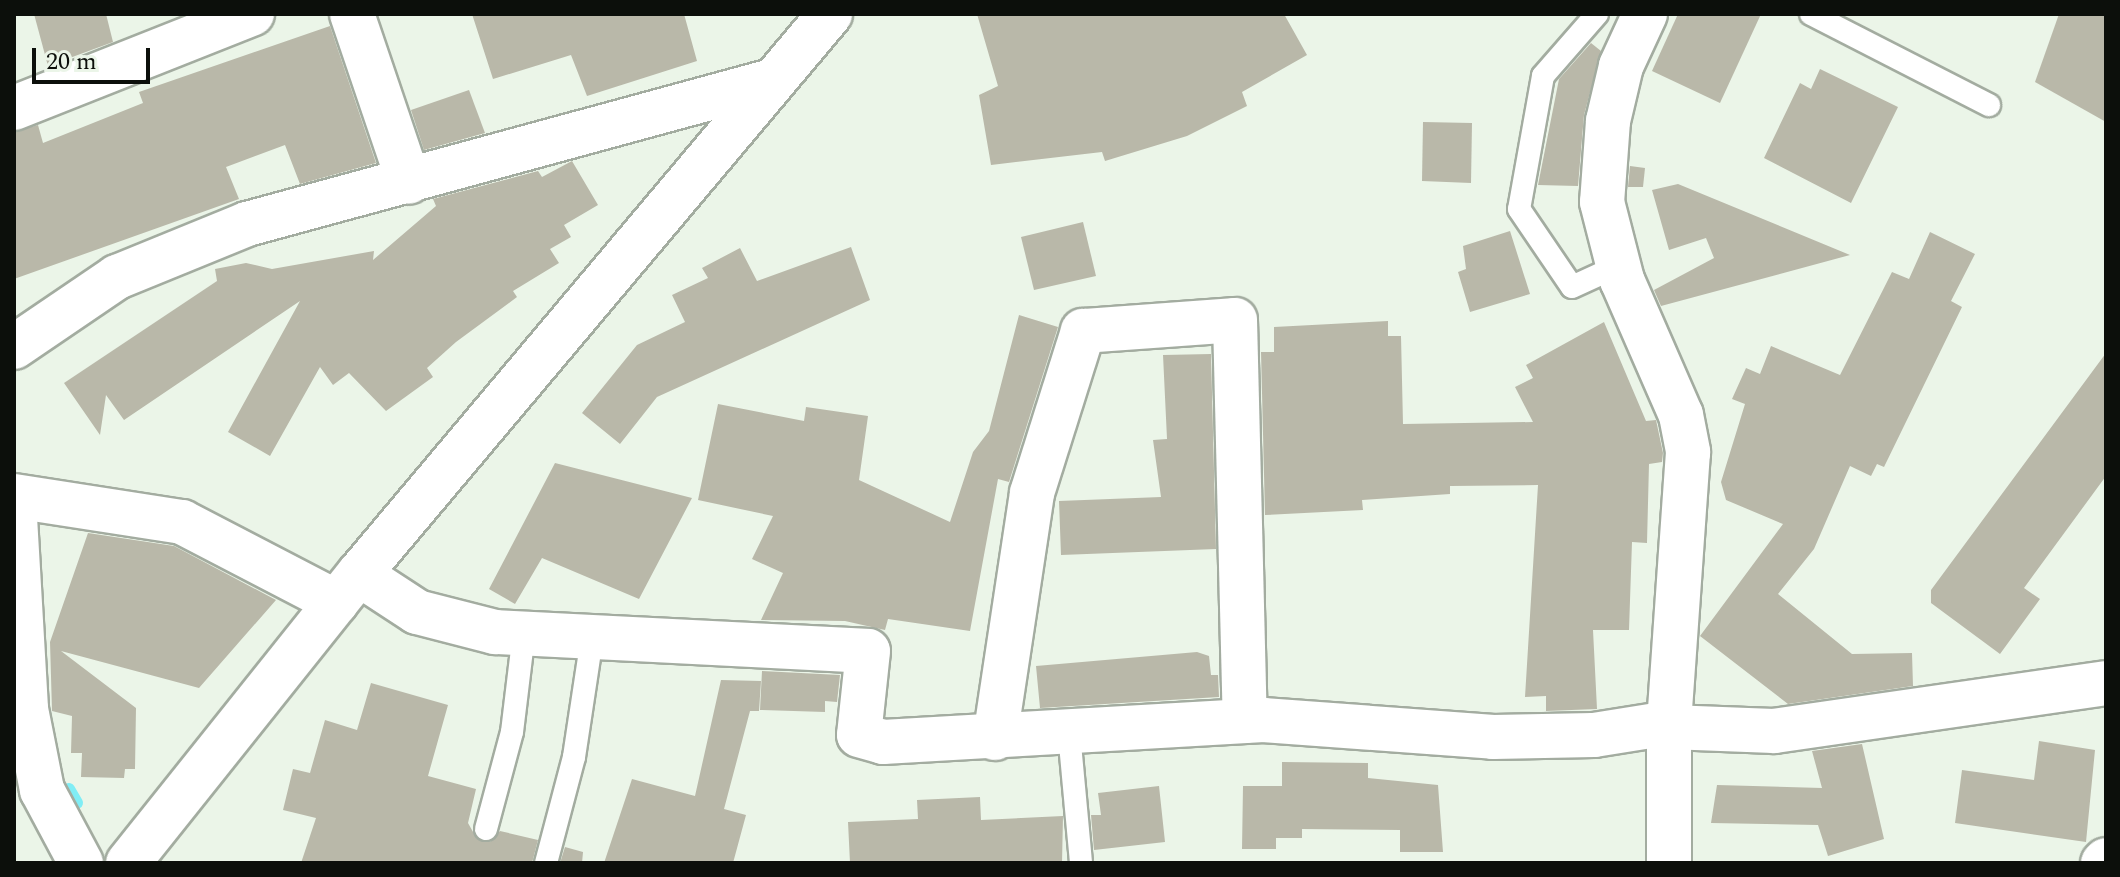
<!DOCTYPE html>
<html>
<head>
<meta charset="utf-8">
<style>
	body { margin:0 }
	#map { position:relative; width:2120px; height:877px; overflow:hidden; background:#ebf5e8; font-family:Spectral,serif }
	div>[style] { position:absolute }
	.stream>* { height:12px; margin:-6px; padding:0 6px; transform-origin:6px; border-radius:6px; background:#80edf5 }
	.building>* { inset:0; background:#b9b8a9 }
	.roads { filter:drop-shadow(2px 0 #a3aca0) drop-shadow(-2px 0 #a3aca0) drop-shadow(0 2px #a3aca0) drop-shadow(0 -2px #a3aca0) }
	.service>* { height:22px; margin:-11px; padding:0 11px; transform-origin:11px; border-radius:11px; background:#fff }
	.minor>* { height:44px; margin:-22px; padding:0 22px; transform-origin:22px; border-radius:22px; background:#fff }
	.tertiary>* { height:44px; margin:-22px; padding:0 22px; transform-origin:22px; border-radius:22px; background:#fff }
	span { translate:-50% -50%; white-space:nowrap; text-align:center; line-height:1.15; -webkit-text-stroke:8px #ebf5e8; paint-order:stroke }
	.frame { position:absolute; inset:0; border:16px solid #0c0f0b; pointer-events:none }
	.scale { position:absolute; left:32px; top:48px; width:118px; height:36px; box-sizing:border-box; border:4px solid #0c0f0b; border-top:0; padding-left:10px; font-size:24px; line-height:28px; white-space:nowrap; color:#0c0f0b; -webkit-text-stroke:6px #ebf5e8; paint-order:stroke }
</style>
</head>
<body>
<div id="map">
	<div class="stream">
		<div style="left:69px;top:789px;width:16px;rotate:60deg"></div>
	</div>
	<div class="building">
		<div style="clip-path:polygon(34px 14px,106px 14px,113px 42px,48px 66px)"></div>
		<div style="clip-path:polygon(472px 14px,684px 14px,697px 61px,587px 96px,571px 55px,493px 79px)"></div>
		<div style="clip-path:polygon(977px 14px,1284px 14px,1307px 55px,1242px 92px,1247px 106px,1187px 136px,1105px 161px,1102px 152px,991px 165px,979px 95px,998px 86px)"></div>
		<div style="clip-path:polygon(1678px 14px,1761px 14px,1720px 103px,1652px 71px)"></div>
		<div style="clip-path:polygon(2059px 14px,2106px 14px,2106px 122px,2035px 82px)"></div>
		<div style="clip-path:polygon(330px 26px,376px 163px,300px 184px,285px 145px,226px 167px,239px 199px,14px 279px,14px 132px,38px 125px,43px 143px,143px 103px,139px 92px)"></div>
		<div style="clip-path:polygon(1591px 43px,1601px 51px,1584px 115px,1578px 186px,1538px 185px,1559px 79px)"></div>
		<div style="clip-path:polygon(1820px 69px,1898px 107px,1851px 203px,1764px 158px,1800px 83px,1811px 89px)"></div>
		<div style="clip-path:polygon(469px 90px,485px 133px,424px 150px,411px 110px)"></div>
		<div style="clip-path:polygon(1423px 122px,1472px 123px,1471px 183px,1422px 181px)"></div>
		<div style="clip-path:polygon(572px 161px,598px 205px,564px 225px,571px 237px,550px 249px,559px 263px,513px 291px,517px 297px,456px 342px,427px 368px,433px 377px,386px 411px,349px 373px,333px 385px,320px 367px,270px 456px,228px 432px,300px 301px,124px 420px,106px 395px,100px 435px,64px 383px,217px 281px,215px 269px,246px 263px,272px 269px,374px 251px,373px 260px,436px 206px,433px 199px,538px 171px,542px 177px)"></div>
		<div style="clip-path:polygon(1630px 166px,1645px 168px,1643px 187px,1628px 187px)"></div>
		<div style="clip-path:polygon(1678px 184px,1850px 255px,1661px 306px,1654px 290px,1714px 258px,1706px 238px,1669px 250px,1652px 190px)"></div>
		<div style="clip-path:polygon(1083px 222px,1096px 276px,1034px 290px,1021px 237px)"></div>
		<div style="clip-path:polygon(1510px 231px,1530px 294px,1470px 312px,1458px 272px,1466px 269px,1463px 246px)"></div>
		<div style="clip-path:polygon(1930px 232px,1975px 254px,1951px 301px,1962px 307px,1884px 467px,1877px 464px,1871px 476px,1850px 466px,1814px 549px,1778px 594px,1852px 654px,1912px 653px,1913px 686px,1788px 704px,1700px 636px,1783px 524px,1726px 500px,1721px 482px,1745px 404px,1732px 399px,1746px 368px,1760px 374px,1771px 346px,1840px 375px,1892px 272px,1909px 279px)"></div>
		<div style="clip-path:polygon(851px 247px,870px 300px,657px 397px,620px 444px,582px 413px,637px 345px,685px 322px,672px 295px,708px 278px,702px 268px,740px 248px,757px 281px)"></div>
		<div style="clip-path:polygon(1019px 315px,1058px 327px,1009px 482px,998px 479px,970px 631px,888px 619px,885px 630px,845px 621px,761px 620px,783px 573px,752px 559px,773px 516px,698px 500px,718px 404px,804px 421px,806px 407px,868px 416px,859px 480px,950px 522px,973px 452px,989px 431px)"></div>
		<div style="clip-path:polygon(1388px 321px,1388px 336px,1401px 336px,1403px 424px,1533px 422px,1515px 387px,1533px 378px,1526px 365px,1604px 322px,1646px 421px,1656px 420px,1663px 453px,1662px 462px,1649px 464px,1647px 543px,1632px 542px,1629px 630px,1593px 630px,1597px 709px,1546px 711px,1546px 696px,1525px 697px,1538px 485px,1450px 486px,1450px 494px,1362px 500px,1363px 510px,1265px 515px,1261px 352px,1274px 352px,1274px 327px)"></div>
		<div style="clip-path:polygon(2106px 353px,2106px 476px,2024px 588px,2040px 599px,2000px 654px,1931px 603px,1931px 590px)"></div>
		<div style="clip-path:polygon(1211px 354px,1216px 549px,1061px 555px,1059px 501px,1161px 497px,1153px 440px,1167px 439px,1163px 355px)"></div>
		<div style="clip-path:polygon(555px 463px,692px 498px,639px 599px,542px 558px,515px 604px,489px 589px)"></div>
		<div style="clip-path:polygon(88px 533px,174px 546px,276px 600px,199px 688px,61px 651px,136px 708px,135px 769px,125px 769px,124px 778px,81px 777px,82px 753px,71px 753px,72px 716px,52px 711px,50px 642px)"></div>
		<div style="clip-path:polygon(1197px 652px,1209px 656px,1211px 675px,1218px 675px,1219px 697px,1040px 708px,1036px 666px)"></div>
		<div style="clip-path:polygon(762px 671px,840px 675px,837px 702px,825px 701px,825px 712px,760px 710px)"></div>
		<div style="clip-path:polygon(721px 680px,761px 681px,759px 711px,750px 711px,724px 809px,746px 815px,733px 863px,604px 863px,632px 779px,695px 796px)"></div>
		<div style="clip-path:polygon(371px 683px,448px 705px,428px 776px,476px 789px,468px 823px,477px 839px,490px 842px,500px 831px,538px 840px,532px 863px,301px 863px,316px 818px,283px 810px,293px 769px,310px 773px,325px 720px,357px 730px)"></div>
		<div style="clip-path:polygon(2039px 741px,2095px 750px,2086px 842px,1955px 823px,1962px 770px,2034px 780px)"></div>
		<div style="clip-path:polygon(1862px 744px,1884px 839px,1828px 856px,1818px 825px,1711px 823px,1717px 785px,1822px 788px,1812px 751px)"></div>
		<div style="clip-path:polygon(1282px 762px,1368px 763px,1368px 778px,1438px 785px,1443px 852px,1400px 852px,1400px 830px,1302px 829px,1302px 838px,1276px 838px,1276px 849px,1242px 849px,1243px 786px,1282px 786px)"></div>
		<div style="clip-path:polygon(1159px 786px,1165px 842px,1094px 850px,1091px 815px,1101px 815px,1098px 793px)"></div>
		<div style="clip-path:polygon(980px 797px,981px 820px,1063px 816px,1062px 863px,850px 863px,848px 822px,918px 819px,917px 800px)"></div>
		<div style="clip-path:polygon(565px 847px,583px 852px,582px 863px,560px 863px)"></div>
	</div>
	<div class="roads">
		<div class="service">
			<div style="left:1597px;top:14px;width:82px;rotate:131.1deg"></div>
			<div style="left:1543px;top:76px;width:135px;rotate:100.2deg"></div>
			<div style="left:1519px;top:209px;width:94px;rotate:55.8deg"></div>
			<div style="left:1572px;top:287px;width:51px;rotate:-24.5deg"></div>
			<div style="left:1811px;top:14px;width:200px;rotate:27.1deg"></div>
			<div style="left:1069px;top:733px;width:131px;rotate:84.7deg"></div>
			<div style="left:486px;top:829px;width:100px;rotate:-75deg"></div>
			<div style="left:512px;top:732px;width:100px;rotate:-83.1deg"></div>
			<div style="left:546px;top:863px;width:110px;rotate:-75.2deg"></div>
			<div style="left:574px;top:757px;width:120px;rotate:-81.4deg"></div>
		</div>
		<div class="minor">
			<div style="left:352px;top:14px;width:177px;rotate:71.3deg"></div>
			<div style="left:1645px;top:14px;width:57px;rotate:114.8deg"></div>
			<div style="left:1621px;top:66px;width:57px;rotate:103.3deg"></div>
			<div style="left:1608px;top:121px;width:81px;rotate:94.2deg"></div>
			<div style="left:1602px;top:202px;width:81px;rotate:75.6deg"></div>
			<div style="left:1622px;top:280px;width:147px;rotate:66.4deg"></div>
			<div style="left:1681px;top:415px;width:38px;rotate:79deg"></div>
			<div style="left:1688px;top:452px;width:272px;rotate:94deg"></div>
			<div style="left:1669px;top:723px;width:140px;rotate:90deg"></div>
			<div style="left:14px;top:108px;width:256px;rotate:-21.6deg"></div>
			<div style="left:14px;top:347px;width:125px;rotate:-34.2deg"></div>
			<div style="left:117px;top:277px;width:140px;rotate:-22.2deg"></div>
			<div style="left:247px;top:224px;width:544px;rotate:-15.24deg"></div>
			<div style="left:14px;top:496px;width:170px;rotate:8.8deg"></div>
			<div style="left:182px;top:522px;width:174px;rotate:27.5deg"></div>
			<div style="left:14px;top:500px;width:209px;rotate:86.7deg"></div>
			<div style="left:26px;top:709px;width:83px;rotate:78.8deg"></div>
			<div style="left:42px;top:790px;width:83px;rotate:61.9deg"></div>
			<div style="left:359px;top:574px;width:69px;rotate:33.2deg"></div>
			<div style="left:417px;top:612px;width:81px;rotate:14.4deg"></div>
			<div style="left:495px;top:632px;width:373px;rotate:2.9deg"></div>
			<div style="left:868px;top:651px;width:84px;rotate:96.1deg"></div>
			<div style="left:859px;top:735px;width:25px;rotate:16deg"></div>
			<div style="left:883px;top:742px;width:381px;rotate:-3.3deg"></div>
			<div style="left:1263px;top:720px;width:231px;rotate:4.2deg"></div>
			<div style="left:1493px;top:737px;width:101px;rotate:-1.1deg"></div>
			<div style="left:1594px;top:735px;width:76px;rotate:-9.1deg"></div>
			<div style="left:1669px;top:727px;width:105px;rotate:2.2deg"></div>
			<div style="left:1774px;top:731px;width:335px;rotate:-8.2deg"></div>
			<div style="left:995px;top:738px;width:248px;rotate:-81.4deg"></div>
			<div style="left:1032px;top:493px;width:170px;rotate:-72.5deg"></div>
			<div style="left:1083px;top:331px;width:152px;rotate:-4.1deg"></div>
			<div style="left:1235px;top:320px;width:401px;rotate:88.6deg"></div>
			<div style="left:2103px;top:863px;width:4px;rotate:-45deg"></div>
		</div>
		<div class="tertiary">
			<div style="left:128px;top:863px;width:370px;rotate:-51.4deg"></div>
			<div style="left:359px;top:574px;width:732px;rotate:-49.93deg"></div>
		</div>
	</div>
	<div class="frame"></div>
	<div class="scale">20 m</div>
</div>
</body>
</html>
